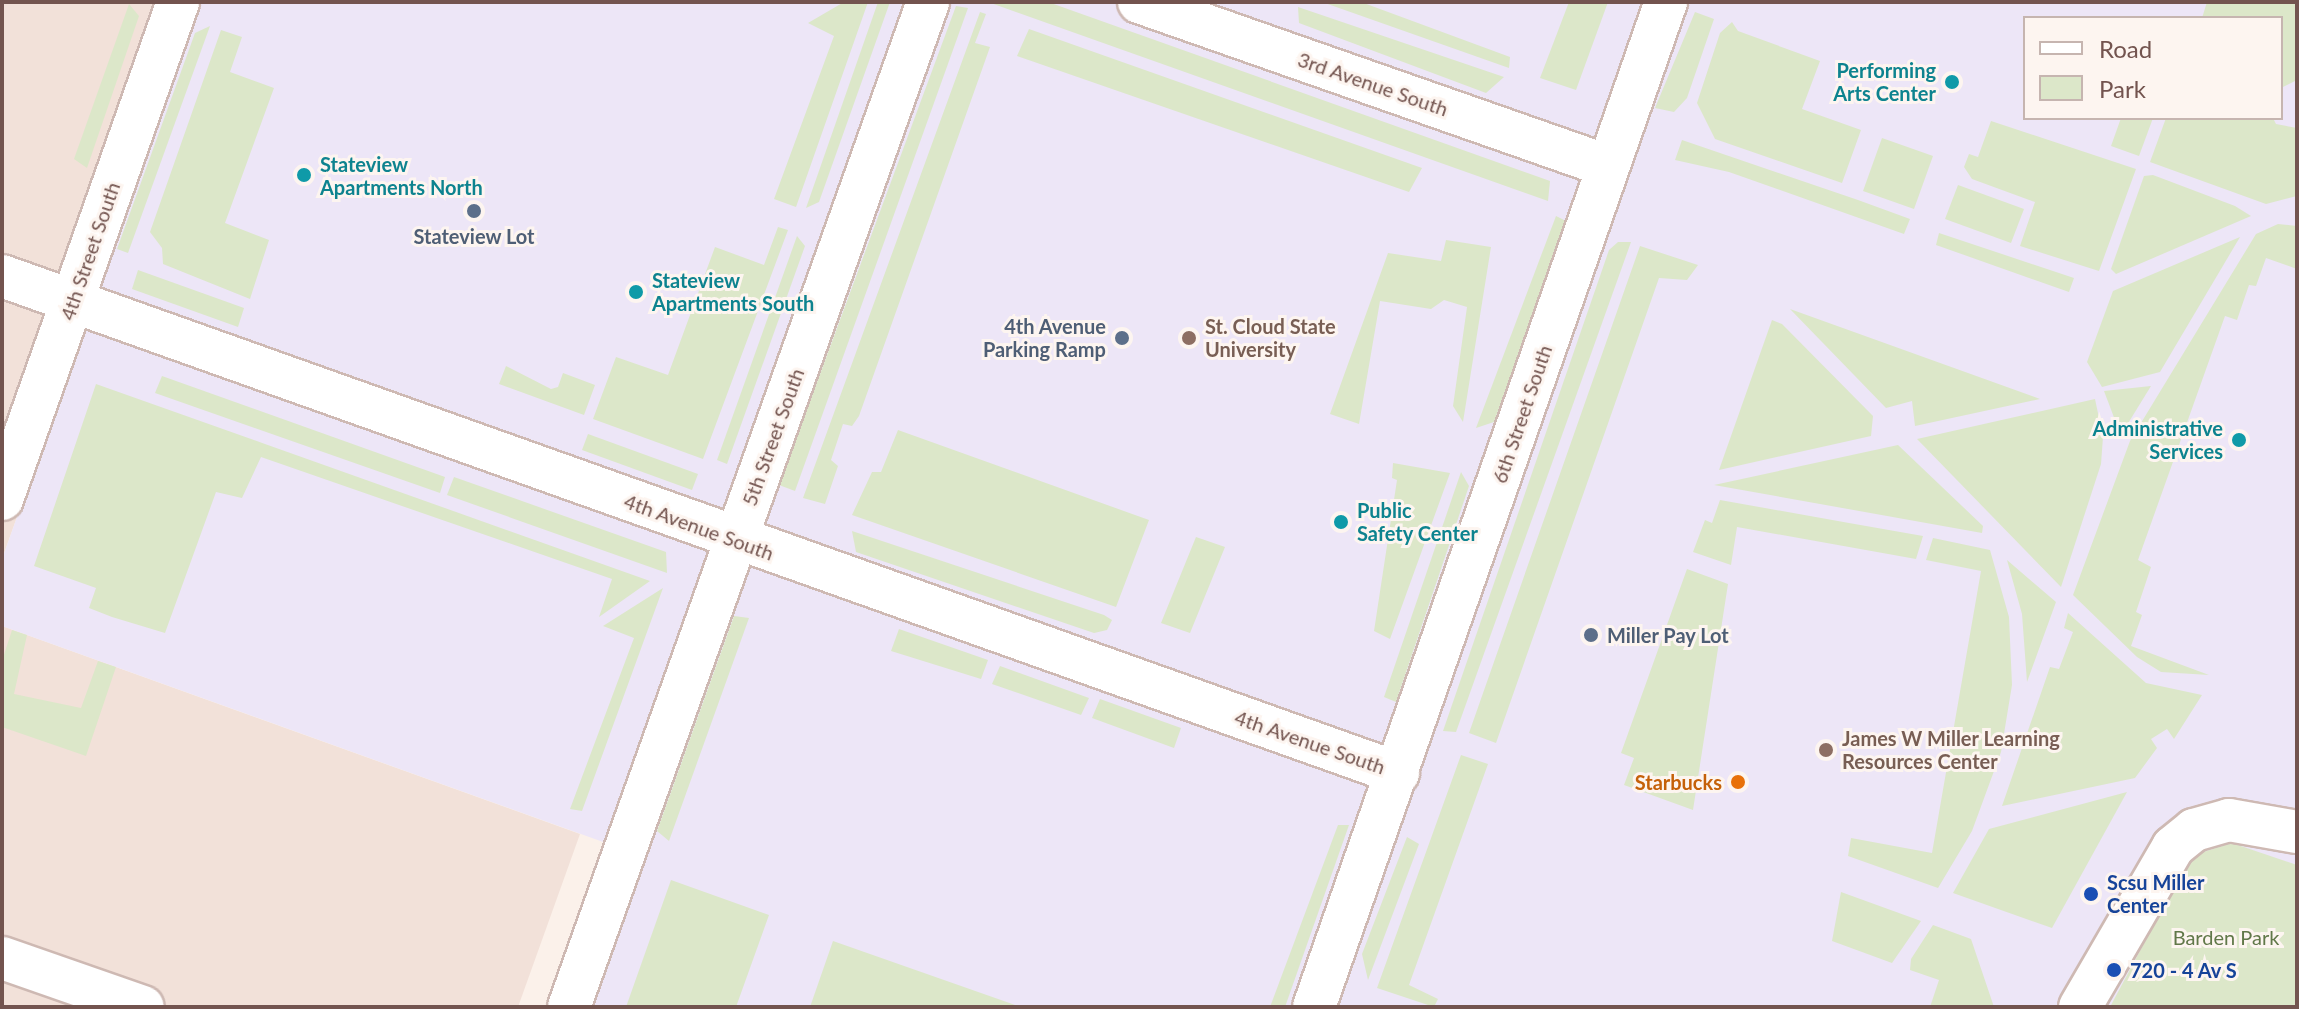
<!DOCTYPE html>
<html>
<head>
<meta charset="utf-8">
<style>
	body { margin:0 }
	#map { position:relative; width:2299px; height:1009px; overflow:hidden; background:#fbf1ea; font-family:Lato,sans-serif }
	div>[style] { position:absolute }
	.residential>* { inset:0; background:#f2e1d9 }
	.education>* { inset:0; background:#ede6f7 }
	.green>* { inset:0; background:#dce7c9 }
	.roads { filter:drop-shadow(2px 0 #ceb9b3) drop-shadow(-2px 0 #ceb9b3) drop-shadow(0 2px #ceb9b3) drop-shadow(0 -2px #ceb9b3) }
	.minor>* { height:42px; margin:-21px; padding:0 21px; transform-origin:21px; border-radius:21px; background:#fff }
	.dots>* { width:22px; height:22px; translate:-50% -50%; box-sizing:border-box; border:4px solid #fdf5f0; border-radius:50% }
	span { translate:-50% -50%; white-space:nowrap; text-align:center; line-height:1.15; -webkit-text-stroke:6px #fdf5f0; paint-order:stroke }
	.culture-label { font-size:20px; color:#0d838f; font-weight:700 }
	.right { translate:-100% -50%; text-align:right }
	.left { translate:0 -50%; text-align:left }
	.street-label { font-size:20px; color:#73544f }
	.service-label { font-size:20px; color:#4e5e75; font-weight:700 }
	.education-label { font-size:20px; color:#785e54; font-weight:700 }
	.food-label { font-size:20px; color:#c56008; font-weight:700 }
	.transit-label { font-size:20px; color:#164399; font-weight:700 }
	.park-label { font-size:20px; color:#617849 }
	.frame { position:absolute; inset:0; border:4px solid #73544f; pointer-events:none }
	.legend { position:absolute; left:2023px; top:16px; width:260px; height:104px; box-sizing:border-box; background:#fdf5f0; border:2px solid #c6b5b0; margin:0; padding:10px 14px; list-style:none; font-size:24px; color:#73544f }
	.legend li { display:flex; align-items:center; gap:16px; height:40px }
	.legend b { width:40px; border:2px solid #c6b5b0 }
</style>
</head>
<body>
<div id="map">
	<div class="residential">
		<div style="clip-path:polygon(2px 2px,201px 2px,2px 559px)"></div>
		<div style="clip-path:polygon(2px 626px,580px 834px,518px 1007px,2px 1007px)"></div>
	</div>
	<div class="education">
		<div style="clip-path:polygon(evenodd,201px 2px,2297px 2px,2297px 1007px,590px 1007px,642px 856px,2px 626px,2px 559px,201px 2px,2025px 18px,2281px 18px,2281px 118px,2025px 118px,2025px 18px)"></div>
	</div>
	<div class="green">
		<div style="clip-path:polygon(844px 2px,868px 2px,796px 207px,774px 199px,834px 36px,808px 23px)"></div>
		<div style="clip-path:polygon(878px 2px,890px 2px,819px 202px,806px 208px)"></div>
		<div style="clip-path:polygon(988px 2px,1048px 2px,1550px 181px,1548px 201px)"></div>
		<div style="clip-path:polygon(1322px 2px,1361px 2px,1510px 57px,1509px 68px)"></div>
		<div style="clip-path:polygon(1569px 2px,1608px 2px,1576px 90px,1540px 78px)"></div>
		<div style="clip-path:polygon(2207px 2px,2297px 2px,2297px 80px,2281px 88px,2281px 18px,2202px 18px)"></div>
		<div style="clip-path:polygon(129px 4px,139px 16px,87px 168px,74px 159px)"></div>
		<div style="clip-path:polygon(956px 6px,968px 8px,795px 491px,779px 485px)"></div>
		<div style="clip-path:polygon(1298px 7px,1504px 77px,1486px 93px,1299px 23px)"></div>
		<div style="clip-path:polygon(980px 12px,986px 14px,975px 43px,990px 47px,859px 416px,852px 426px,843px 424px,831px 460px,838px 466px,825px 504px,803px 498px)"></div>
		<div style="clip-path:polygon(1695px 12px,1714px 19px,1687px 98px,1674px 112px,1655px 108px)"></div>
		<div style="clip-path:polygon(1732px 22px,1738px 31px,1820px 61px,1802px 109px,1861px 130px,1842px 183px,1715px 139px,1697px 103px,1720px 33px)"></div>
		<div style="clip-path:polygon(210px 26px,128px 253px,117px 249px,195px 33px)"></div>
		<div style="clip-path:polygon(1029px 29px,1422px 168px,1409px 192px,1017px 56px)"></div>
		<div style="clip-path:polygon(221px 30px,242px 37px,230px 72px,274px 88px,225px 223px,269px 240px,250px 299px,163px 264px,162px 248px,150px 232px)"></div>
		<div style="clip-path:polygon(2121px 118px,2153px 118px,2139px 156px,2111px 146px)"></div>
		<div style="clip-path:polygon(2166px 118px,2273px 118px,2276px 124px,2297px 128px,2297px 196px,2266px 204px,2150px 162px)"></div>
		<div style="clip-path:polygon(1991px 121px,2136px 169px,2099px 271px,2020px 246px,2035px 202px,1972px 179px,1964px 167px,1969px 154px,1978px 157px)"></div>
		<div style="clip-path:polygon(1882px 138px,1933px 156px,1914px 209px,1863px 191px)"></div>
		<div style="clip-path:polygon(1682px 140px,1858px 200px,1910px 219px,1904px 234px,1729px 172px,1675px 160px)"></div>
		<div style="clip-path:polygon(2153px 175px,2235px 206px,2251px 216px,2116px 274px,2111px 269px,2144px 176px)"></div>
		<div style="clip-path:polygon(1958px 185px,2024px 209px,2011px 243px,1945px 219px)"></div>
		<div style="clip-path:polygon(1556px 216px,1566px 221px,1494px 422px,1476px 428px)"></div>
		<div style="clip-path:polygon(2278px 224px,2297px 226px,2297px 269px,2266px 258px,2256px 286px,2249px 285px,2237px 320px,2225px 316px,2138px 560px,2151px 567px,2136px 612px,2142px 615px,2131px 646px,2209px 675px,2161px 672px,2137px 657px,2073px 595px,2130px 441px,2256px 234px)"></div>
		<div style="clip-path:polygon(778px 227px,788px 230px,703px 459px,593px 419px,616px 357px,668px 375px,715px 247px,764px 265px)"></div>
		<div style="clip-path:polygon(1939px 233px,2074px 278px,2069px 292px,1936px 245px)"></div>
		<div style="clip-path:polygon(797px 236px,805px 246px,727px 464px,717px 460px)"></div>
		<div style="clip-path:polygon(2240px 237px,2160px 372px,2102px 387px,2087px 362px,2113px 291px)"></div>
		<div style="clip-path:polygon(1446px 240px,1491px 247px,1463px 422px,1453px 406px,1467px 307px,1444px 300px,1431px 309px,1380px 301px,1359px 424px,1330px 414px,1388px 253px,1441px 261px)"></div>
		<div style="clip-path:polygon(1618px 242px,1631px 242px,1456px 732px,1443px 731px,1609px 250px)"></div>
		<div style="clip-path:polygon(1640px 246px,1698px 265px,1687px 280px,1659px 278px,1496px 743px,1469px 733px)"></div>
		<div style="clip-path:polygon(138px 270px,244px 308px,238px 327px,132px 289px)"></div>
		<div style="clip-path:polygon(1790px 309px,2040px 399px,1915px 426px,1912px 401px,1886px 408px)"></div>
		<div style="clip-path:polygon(1772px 320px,1782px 324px,1873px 416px,1871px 436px,1719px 470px)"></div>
		<div style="clip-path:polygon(506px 366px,551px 389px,558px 387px,563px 373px,595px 385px,584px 415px,499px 384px)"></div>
		<div style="clip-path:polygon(162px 376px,445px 477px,440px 493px,155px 393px)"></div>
		<div style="clip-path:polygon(96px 384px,265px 444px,650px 581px,599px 617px,612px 579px,261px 457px,242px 498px,216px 492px,165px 633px,112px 617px,89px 608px,96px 588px,34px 566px)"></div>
		<div style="clip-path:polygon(2151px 386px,2127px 425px,2118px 428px,2104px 391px)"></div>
		<div style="clip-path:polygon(2095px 399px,2103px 437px,2101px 464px,2061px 587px,1917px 439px)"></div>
		<div style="clip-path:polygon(898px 430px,1149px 520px,1116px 607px,852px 515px,872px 472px,881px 472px)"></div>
		<div style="clip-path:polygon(588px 434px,698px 474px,692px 490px,582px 450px)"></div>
		<div style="clip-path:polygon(1898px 445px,1983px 526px,1982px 533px,1714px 485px)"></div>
		<div style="clip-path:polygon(1393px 463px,1450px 473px,1390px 639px,1374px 631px,1397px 480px,1392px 478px)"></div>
		<div style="clip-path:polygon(1461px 472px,1469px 486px,1396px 702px,1384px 697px)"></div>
		<div style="clip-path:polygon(454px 477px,666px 552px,667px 573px,447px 495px)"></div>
		<div style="clip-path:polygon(1720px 500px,1849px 523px,1923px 536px,1916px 559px,1737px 527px,1731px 565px,1693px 552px,1705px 520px,1712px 523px)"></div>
		<div style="clip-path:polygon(852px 531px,1104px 615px,1112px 620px,1107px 630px,1094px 633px,856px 552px)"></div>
		<div style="clip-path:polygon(1196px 537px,1225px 547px,1190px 633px,1161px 623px)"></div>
		<div style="clip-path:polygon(1933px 538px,1990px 550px,2009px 617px,2012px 685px,2001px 752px,1972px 831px,1938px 888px,1848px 856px,1851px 838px,1932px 853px,1981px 571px,1926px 560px)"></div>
		<div style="clip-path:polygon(2007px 560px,2056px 602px,2027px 682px,2022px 614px)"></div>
		<div style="clip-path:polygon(1687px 569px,1728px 584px,1693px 810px,1624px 785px,1634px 758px,1621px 753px)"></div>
		<div style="clip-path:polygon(663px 588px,582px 811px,570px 809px,634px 638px,603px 626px)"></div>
		<div style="clip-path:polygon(2068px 613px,2146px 683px,2202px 695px,2174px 739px,2167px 729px,2151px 739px,2157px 748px,2135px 778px,2002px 806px,2050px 667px,2059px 669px,2073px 632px,2064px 628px)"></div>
		<div style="clip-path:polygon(734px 616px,749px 618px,669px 841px,657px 831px)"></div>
		<div style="clip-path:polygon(899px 629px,988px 660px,981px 679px,891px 651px)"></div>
		<div style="clip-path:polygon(12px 630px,27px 635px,14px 694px,81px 708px,98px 661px,116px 667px,86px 756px,2px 727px,2px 661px)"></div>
		<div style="clip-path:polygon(1000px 666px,1089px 698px,1081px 715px,992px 684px)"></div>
		<div style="clip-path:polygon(1100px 699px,1181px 728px,1174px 748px,1092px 718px)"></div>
		<div style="clip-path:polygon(1461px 755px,1488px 764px,1409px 985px,1438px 999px,1434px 1007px,1377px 988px)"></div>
		<div style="clip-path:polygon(2127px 792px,2052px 928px,1953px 893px,1989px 829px)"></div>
		<div style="clip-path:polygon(1338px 825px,1349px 825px,1285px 1007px,1270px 1007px)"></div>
		<div style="clip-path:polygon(1407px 837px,1419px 844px,1368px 980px,1362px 954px)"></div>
		<div style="clip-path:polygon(2232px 843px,2297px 865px,2297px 1007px,2110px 1007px,2182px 872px,2197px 854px)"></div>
		<div style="clip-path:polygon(671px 880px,769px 915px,736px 1007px,626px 1007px)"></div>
		<div style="clip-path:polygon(1841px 892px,1921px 921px,1892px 963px,1832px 941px)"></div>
		<div style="clip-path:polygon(1933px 925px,1971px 939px,1994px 1007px,1930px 1007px,1939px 980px,1910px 970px,1911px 959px)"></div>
		<div style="clip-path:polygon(833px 941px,1021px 1007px,810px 1007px)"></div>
	</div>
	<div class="roads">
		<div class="minor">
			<div style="left:1139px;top:2px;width:496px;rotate:19.3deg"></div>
			<div style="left:2px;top:276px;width:1482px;rotate:19.6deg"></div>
			<div style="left:2px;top:499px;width:527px;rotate:-70.5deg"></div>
			<div style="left:2px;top:958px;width:149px;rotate:19.2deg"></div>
			<div style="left:569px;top:1007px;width:1067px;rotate:-70.34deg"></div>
			<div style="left:1314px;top:1007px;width:1065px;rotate:-70.7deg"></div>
			<div style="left:2080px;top:1007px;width:185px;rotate:-59.8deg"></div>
			<div style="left:2173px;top:847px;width:27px;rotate:-39deg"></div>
			<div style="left:2194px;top:830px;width:36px;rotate:-16deg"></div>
			<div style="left:2229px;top:820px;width:69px;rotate:10deg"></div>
		</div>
	</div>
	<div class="dots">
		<div style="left:1952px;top:82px;background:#0f9aa8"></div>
		<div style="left:304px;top:175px;background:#0f9aa8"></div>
		<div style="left:474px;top:211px;background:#5c6f8a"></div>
		<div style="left:636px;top:292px;background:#0f9aa8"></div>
		<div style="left:1122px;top:338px;background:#5c6f8a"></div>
		<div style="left:1189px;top:338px;background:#8d6e63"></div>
		<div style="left:2239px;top:440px;background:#0f9aa8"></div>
		<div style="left:1341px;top:522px;background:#0f9aa8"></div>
		<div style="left:1591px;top:635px;background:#5c6f8a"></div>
		<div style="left:1826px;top:750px;background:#8d6e63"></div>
		<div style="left:1738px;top:782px;background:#e8710a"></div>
		<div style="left:2091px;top:894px;background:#1a4fb4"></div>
		<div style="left:2114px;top:970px;background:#1a4fb4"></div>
	</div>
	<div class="culture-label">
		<span class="right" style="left:1936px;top:82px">Performing<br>Arts Center</span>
		<span class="left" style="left:320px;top:176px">Stateview<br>Apartments North</span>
		<span class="left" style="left:652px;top:292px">Stateview<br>Apartments South</span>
		<span class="right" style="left:2223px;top:440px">Administrative<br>Services</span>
		<span class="left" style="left:1357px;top:522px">Public<br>Safety Center</span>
	</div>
	<div class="street-label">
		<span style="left:1373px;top:84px;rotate:19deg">3rd Avenue South</span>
		<span style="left:90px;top:251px;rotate:-71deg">4th Street South</span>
		<span style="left:1522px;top:414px;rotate:-71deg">6th Street South</span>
		<span style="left:773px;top:437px;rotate:-70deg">5th Street South</span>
		<span style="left:699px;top:527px;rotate:20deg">4th Avenue South</span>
		<span style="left:1310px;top:742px;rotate:19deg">4th Avenue South</span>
	</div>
	<div class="service-label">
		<span style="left:474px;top:236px">Stateview Lot</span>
		<span class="right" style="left:1106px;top:338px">4th Avenue<br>Parking Ramp</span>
		<span class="left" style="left:1607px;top:635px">Miller Pay Lot</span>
	</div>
	<div class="education-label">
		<span class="left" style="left:1205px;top:338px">St. Cloud State<br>University</span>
		<span class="left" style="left:1842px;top:750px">James W Miller Learning<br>Resources Center</span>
	</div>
	<div class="food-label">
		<span class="right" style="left:1722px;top:782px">Starbucks</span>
	</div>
	<div class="transit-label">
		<span class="left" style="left:2107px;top:894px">Scsu Miller<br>Center</span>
		<span class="left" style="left:2130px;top:970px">720 - 4 Av S</span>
	</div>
	<div class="park-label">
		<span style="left:2226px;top:937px">Barden Park</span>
	</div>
	<div class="frame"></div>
	<ul class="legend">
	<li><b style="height:10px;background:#fff"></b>Road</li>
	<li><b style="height:22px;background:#dce7c9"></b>Park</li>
	</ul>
</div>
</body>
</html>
